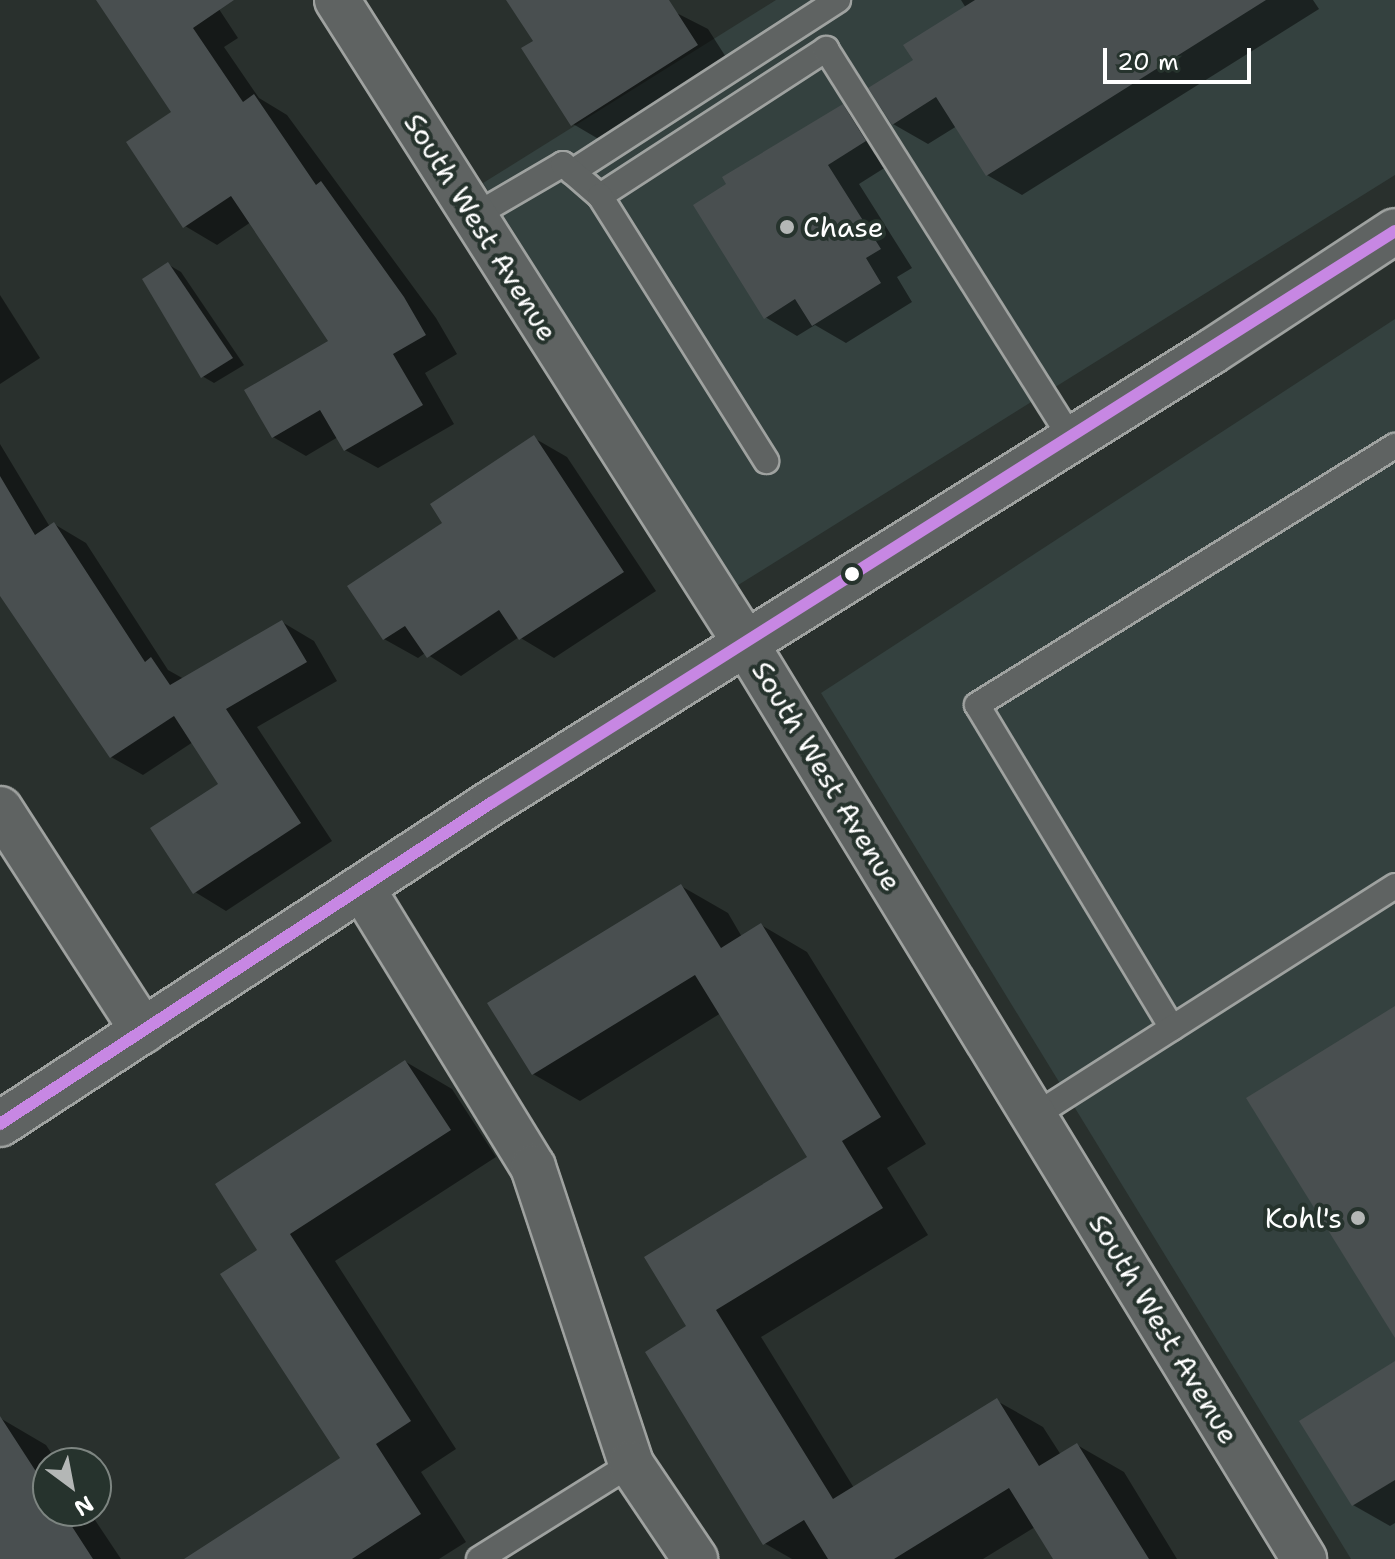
<!DOCTYPE html>
<html>
<head>
<meta charset="utf-8">
<style>
	body { margin:0 }
	#map { position:relative; width:1395px; height:1559px; overflow:hidden; background:#29302d; font-family:"Shantell Sans",sans-serif }
	div>[style] { position:absolute }
	.built>* { inset:0; background:#34413f }
	.shadow>* { inset:0; background:#0007 }
	.building>* { inset:0; background:#494f50 }
	.roads { filter:drop-shadow(2px 0 #9fa2a0) drop-shadow(-2px 0 #9fa2a0) drop-shadow(0 2px #9fa2a0) drop-shadow(0 -2px #9fa2a0) }
	.lane>* { height:24px; margin:-12px; padding:0 12px; transform-origin:12px; border-radius:12px; background:#5f6362 }
	.street>* { height:44px; margin:-22px; padding:0 22px; transform-origin:22px; border-radius:22px; background:#5f6362 }
	.secondary>* { height:44px; margin:-22px; padding:0 22px; transform-origin:22px; border-radius:22px; background:#5f6362 }
	.bus-1>* { height:12px; margin:-6px; padding:0 6px; transform-origin:6px; border-radius:6px; background:#c787e3 }
	.dots>* { width:22px; height:22px; translate:-50% -50%; box-sizing:border-box; border:4px solid #26332d; border-radius:50% }
	span { translate:-50% -50%; white-space:nowrap; text-align:center; line-height:1.15; -webkit-text-stroke:8px #26332d; paint-order:stroke }
	.street-label { font-size:28px; color:#fff }
	.poi-label { font-size:28px; color:#fff }
	.left { translate:0 -50%; text-align:left }
	.right { translate:-100% -50%; text-align:right }
	.north { position:absolute; left:32px; top:1447px; width:80px; height:80px; box-sizing:border-box; background:#26332d; border:2px solid #7d8581; border-radius:50%; rotate:148deg; font-size:22px; font-weight:700; line-height:32px; text-align:center; color:#fff }
	.north::after { content:''; display:block; margin:auto; width:28px; height:36px; background:#b4b7b6; clip-path:polygon(50% 0,100% 100%,50% 72%,0 100%) }
	.scale { position:absolute; left:1103px; top:48px; width:148px; height:36px; box-sizing:border-box; border:4px solid #fff; border-top:0; padding-left:10px; font-size:24px; line-height:28px; white-space:nowrap; color:#fff; -webkit-text-stroke:6px #26332d; paint-order:stroke }
</style>
</head>
<body>
<div id="map">
	<div class="built">
		<div style="clip-path:polygon(776px 0,1395px 0,1395px 175px,735px 587px,483px 183px)"></div>
		<div style="clip-path:polygon(1395px 319px,1395px 1559px,1351px 1559px,821px 693px)"></div>
	</div>
	<div class="shadow">
		<div style="clip-path:polygon(114px 0,213px 0,238px 38px,224px 47px,259px 98px,287px 115px,436px 318px,457px 354px,425px 373px,454px 424px,378px 468px,345px 450px,338px 437px,306px 456px,273px 437px,331px 342px,251px 222px,217px 245px,185px 226px,174px 112px)"></div>
		<div style="clip-path:polygon(509px 0,651px 0,708px 29px,731px 65px,607px 144px,573px 124px,536px 41px)"></div>
		<div style="clip-path:polygon(961px 0,1313px 0,1319px 9px,1022px 195px,987px 175px,957px 126px,928px 144px,893px 124px,916px 61px,966px 8px)"></div>
		<div style="clip-path:polygon(843px 106px,875px 125px,897px 160px,859px 184px,912px 268px,897px 277px,912px 302px,846px 343px,815px 325px,797px 336px,765px 317px)"></div>
		<div style="clip-path:polygon(169px 265px,181px 272px,244px 365px,214px 383px,202px 376px)"></div>
		<div style="clip-path:polygon(0 295px,40px 358px,0 384px)"></div>
		<div style="clip-path:polygon(534px 438px,567px 457px,656px 591px,554px 658px,519px 637px,461px 676px,425px 653px,418px 658px,384px 639px,445px 524px)"></div>
		<div style="clip-path:polygon(0 444px,50px 527px,54px 524px,86px 543px,168px 670px,184px 679px,282px 622px,314px 641px,337px 681px,257px 727px,332px 841px,226px 911px,195px 892px,221px 785px,193px 742px,143px 775px,111px 757px,0 591px)"></div>
		<div style="clip-path:polygon(681px 886px,728px 913px,742px 937px,761px 925px,807px 952px,926px 1144px,887px 1168px,928px 1235px,761px 1337px,854px 1488px,997px 1401px,1043px 1427px,1061px 1455px,1077px 1445px,1124px 1472px,1177px 1559px,1055px 1559px,1035px 1527px,983px 1559px,792px 1559px,764px 1543px,689px 1326px,810px 1157px,721px 1013px,580px 1101px,533px 1074px)"></div>
		<div style="clip-path:polygon(406px 1062px,452px 1089px,496px 1157px,335px 1261px,456px 1449px,421px 1472px,466px 1542px,439px 1559px,188px 1559px,343px 1459px,260px 1250px)"></div>
		<div style="clip-path:polygon(1395px 1363px,1395px 1523px,1390px 1526px,1353px 1505px)"></div>
		<div style="clip-path:polygon(0 1418px,46px 1445px,58px 1463px,48px 1463px,48px 1511px,89px 1511px,121px 1559px,0 1559px)"></div>
	</div>
	<div class="building">
		<div style="clip-path:polygon(96px 0,234px 0,193px 28px,243px 102px,254px 94px,316px 185px,321px 181px,404px 297px,426px 335px,393px 354px,423px 405px,344px 451px,320px 410px,272px 438px,244px 390px,328px 341px,231px 196px,183px 228px,126px 142px,171px 112px)"></div>
		<div style="clip-path:polygon(506px 0,669px 0,698px 45px,571px 126px,521px 48px,533px 41px)"></div>
		<div style="clip-path:polygon(975px 0,1266px 0,986px 176px,936px 97px,892px 125px,868px 88px,913px 60px,903px 45px)"></div>
		<div style="clip-path:polygon(843px 104px,866px 141px,828px 165px,881px 249px,866px 258px,881px 283px,812px 326px,795px 299px,764px 319px,693px 205px,726px 184px,722px 177px)"></div>
		<div style="clip-path:polygon(168px 262px,233px 358px,201px 378px,142px 279px)"></div>
		<div style="clip-path:polygon(534px 435px,624px 572px,519px 640px,499px 610px,427px 658px,405px 626px,383px 640px,347px 586px,442px 523px,430px 504px)"></div>
		<div style="clip-path:polygon(0 476px,35px 535px,54px 522px,145px 662px,151px 657px,170px 685px,282px 620px,307px 662px,226px 709px,301px 823px,193px 894px,150px 828px,218px 784px,174px 716px,110px 758px,0 596px)"></div>
		<div style="clip-path:polygon(681px 884px,721px 948px,761px 923px,881px 1117px,842px 1141px,883px 1208px,716px 1310px,833px 1499px,997px 1398px,1039px 1466px,1077px 1443px,1149px 1559px,1053px 1559px,1009px 1488px,894px 1559px,828px 1559px,804px 1520px,763px 1545px,645px 1352px,686px 1326px,644px 1257px,807px 1157px,695px 975px,532px 1075px,487px 1003px)"></div>
		<div style="clip-path:polygon(1395px 1006px,1395px 1338px,1246px 1098px)"></div>
		<div style="clip-path:polygon(405px 1060px,451px 1130px,290px 1234px,411px 1421px,376px 1444px,421px 1514px,352px 1559px,184px 1559px,340px 1458px,220px 1274px,257px 1250px,215px 1184px)"></div>
		<div style="clip-path:polygon(1395px 1361px,1395px 1480px,1352px 1506px,1299px 1421px)"></div>
		<div style="clip-path:polygon(0 1416px,48px 1490px,48px 1511px,62px 1511px,93px 1559px,0 1559px)"></div>
	</div>
	<div class="roads">
		<div class="lane">
			<div style="left:572px;top:172px;width:317px;rotate:-32.9deg"></div>
			<div style="left:600px;top:196px;width:270px;rotate:-33deg"></div>
			<div style="left:826px;top:49px;width:461px;rotate:57.8deg"></div>
			<div style="left:474px;top:216px;width:103px;rotate:-30.3deg"></div>
			<div style="left:563px;top:164px;width:49px;rotate:40.9deg"></div>
			<div style="left:600px;top:196px;width:313px;rotate:57.9deg"></div>
			<div style="left:1172px;top:1028px;width:377px;rotate:-121.1deg"></div>
			<div style="left:977px;top:705px;width:492px;rotate:-31.8deg"></div>
			<div style="left:1034px;top:1116px;width:428px;rotate:-32.5deg"></div>
			<div style="left:479px;top:1559px;width:179px;rotate:-32deg"></div>
		</div>
		<div class="street">
			<div style="left:337px;top:0;width:763px;rotate:57.58deg"></div>
			<div style="left:746px;top:644px;width:1072px;rotate:58.62deg"></div>
			<div style="left:0;top:809px;width:264px;rotate:57.2deg"></div>
			<div style="left:362px;top:888px;width:327px;rotate:58.5deg"></div>
			<div style="left:533px;top:1167px;width:313px;rotate:71.7deg"></div>
			<div style="left:631px;top:1464px;width:115px;rotate:56deg"></div>
		</div>
		<div class="secondary">
			<div style="left:0;top:1124px;width:587px;rotate:-33.18deg"></div>
			<div style="left:491px;top:803px;width:850px;rotate:-32.06deg"></div>
			<div style="left:1211px;top:352px;width:220px;rotate:-33.3deg"></div>
		</div>
	</div>
	<div class="bus-1">
		<div style="left:0;top:1124px;width:587px;rotate:-33.18deg"></div>
		<div style="left:491px;top:803px;width:1070px;rotate:-32.32deg"></div>
	</div>
	<div class="dots">
		<div style="left:787px;top:227px;background:#b4b7b6"></div>
		<div style="left:852px;top:574px;background:#fff"></div>
		<div style="left:1358px;top:1218px;background:#b4b7b6"></div>
	</div>
	<div class="street-label">
		<span style="left:481px;top:227px;rotate:58deg">South West Avenue</span>
		<span style="left:827px;top:776px;rotate:59deg">South West Avenue</span>
		<span style="left:1164px;top:1329px;rotate:59deg">South West Avenue</span>
	</div>
	<div class="poi-label">
		<span class="left" style="left:803px;top:227px">Chase</span>
		<span class="right" style="left:1342px;top:1218px">Kohl's</span>
	</div>
	<div class="north">N</div>
	<div class="scale">20 m</div>
</div>
</body>
</html>
